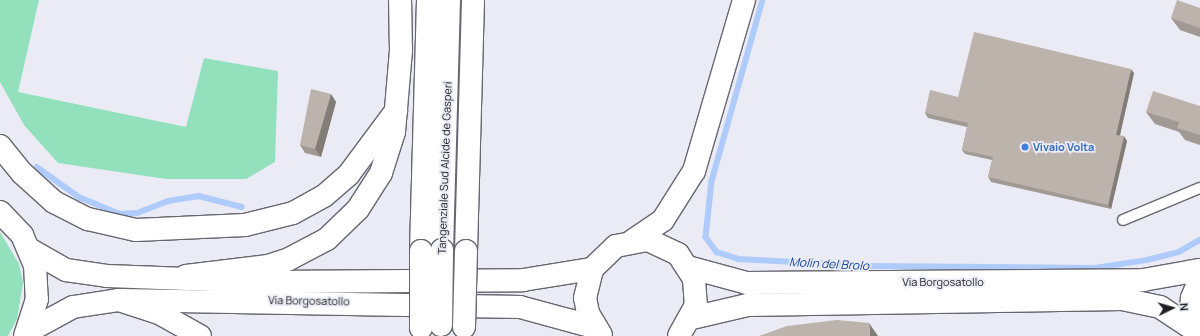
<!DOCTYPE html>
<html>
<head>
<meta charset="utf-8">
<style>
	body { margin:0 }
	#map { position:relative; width:1200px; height:336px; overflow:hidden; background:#ebebf5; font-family:Manrope,sans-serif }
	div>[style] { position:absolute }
	.green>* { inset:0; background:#92e1bc }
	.stream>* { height:5.5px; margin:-2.75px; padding:0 2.75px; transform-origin:2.75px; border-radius:2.75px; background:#aecbfb }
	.roads { filter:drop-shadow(1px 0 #686770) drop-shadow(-1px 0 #686770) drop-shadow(0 1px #686770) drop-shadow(0 -1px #686770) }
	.service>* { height:10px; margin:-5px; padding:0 5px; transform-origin:5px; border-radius:5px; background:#fff }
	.secondary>* { height:22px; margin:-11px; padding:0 11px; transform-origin:11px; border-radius:11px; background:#fff }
	.primary>* { height:22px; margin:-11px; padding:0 11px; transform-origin:11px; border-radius:11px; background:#fff }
	.trunk>* { height:22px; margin:-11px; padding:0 11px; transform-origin:11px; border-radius:11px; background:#fff }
	.bridges { filter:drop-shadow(1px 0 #686770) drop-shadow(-1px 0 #686770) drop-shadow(0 1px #686770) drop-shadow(0 -1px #686770) }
	.trunk-bridge>* { height:22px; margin:-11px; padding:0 11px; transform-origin:11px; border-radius:11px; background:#fff }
	.wall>* { inset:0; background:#a19a94 }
	.shaded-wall>* { inset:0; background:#837d78 }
	.building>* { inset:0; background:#bbb3ac }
	.dots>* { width:11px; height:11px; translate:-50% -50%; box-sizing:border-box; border:2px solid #ebebf5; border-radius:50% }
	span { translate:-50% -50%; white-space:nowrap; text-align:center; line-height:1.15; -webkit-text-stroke:3.5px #ebebf5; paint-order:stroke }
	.shop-label { font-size:11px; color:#366cbe; font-weight:700 }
	.left { translate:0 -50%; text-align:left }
	.street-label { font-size:11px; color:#1f1f23 }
	.water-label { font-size:12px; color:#11439c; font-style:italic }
	.north { position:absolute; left:1152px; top:288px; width:40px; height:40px; -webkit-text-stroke:3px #ebebf5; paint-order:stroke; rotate:85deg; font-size:11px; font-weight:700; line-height:16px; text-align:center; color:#1f1f23 }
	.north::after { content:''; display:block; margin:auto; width:14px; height:18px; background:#1f1f23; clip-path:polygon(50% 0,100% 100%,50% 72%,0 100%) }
</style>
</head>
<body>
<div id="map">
	<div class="green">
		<div style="clip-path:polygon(0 0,39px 0,18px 92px,186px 127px,204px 58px,278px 71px,275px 162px,246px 179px,166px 179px,58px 163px,24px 125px,0 82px)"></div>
		<div style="clip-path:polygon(0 232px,19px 264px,23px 283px,17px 319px,8px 336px,0 336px)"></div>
	</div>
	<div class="stream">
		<div style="left:763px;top:0;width:188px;rotate:105.7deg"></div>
		<div style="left:712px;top:181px;width:56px;rotate:96.1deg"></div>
		<div style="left:706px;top:237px;width:19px;rotate:54deg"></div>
		<div style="left:717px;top:252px;width:22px;rotate:18deg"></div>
		<div style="left:738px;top:259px;width:130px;rotate:3.1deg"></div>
		<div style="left:868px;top:266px;width:227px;rotate:0.5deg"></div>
		<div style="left:1095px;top:268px;width:53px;rotate:-8.7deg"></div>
		<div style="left:1147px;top:260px;width:33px;rotate:-14deg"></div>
		<div style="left:1179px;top:252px;width:24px;rotate:-30deg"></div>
		<div style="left:37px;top:167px;width:52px;rotate:35.5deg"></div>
		<div style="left:79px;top:197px;width:44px;rotate:22.5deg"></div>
		<div style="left:120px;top:214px;width:17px;rotate:-3deg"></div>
		<div style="left:137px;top:213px;width:33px;rotate:-21deg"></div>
		<div style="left:168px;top:201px;width:31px;rotate:-9deg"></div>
		<div style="left:199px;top:196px;width:44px;rotate:14.3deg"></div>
	</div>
	<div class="roads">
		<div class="service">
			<div style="left:1123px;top:220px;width:83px;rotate:-22.6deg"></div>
		</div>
		<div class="secondary">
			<div style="left:688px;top:267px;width:61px;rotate:15.2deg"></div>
			<div style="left:747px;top:283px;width:396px;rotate:-0.4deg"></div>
			<div style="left:1143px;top:280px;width:58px;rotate:-10deg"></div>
			<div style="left:1200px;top:279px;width:21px;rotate:113deg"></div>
			<div style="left:1192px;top:298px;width:16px;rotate:94deg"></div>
			<div style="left:1191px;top:314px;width:24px;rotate:68deg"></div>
			<div style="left:692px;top:318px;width:57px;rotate:-13.1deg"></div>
			<div style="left:748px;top:305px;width:374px;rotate:-0.9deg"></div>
			<div style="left:1122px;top:299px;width:39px;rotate:12deg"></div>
			<div style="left:1160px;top:307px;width:43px;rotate:33.7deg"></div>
		</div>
		<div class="primary">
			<div style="left:0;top:212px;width:32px;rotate:46deg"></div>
			<div style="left:22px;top:235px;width:33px;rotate:67deg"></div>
			<div style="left:35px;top:265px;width:34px;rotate:87deg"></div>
			<div style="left:37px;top:299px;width:39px;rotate:108deg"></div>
			<div style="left:29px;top:249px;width:43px;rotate:29.6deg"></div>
			<div style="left:66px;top:270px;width:41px;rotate:8.3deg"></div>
			<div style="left:107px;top:276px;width:161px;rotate:2.1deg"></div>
			<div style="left:268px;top:282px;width:255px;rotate:-0.4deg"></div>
			<div style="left:523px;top:280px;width:70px;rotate:-9.1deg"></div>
			<div style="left:27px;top:332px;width:52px;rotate:-28.5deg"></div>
			<div style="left:73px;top:307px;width:47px;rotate:-8.7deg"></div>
			<div style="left:119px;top:300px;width:401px;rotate:1deg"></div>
			<div style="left:520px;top:307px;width:77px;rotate:15.1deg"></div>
			<div style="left:601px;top:335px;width:26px;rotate:-121deg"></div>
			<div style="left:588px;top:313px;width:15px;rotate:-101deg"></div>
			<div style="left:585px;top:298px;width:30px;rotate:-76deg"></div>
			<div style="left:592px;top:269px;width:33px;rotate:-44deg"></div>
			<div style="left:616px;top:246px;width:33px;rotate:-11deg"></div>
			<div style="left:648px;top:240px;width:33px;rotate:25deg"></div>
			<div style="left:678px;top:254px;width:30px;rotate:57deg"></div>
			<div style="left:694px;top:279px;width:26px;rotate:86deg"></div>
			<div style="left:696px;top:305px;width:35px;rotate:119deg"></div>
		</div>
		<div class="trunk">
			<div style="left:0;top:146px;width:35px;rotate:51deg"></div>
			<div style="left:22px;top:173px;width:43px;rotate:42.2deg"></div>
			<div style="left:54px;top:202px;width:38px;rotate:27deg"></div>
			<div style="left:88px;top:219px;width:49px;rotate:12.9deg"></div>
			<div style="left:136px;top:230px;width:109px;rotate:-2.6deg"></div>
			<div style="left:245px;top:225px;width:49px;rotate:-14deg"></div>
			<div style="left:293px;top:213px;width:35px;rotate:-29deg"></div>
			<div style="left:324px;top:196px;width:33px;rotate:-41deg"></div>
			<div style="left:349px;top:174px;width:79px;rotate:-53.3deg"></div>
			<div style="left:632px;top:241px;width:37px;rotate:-34deg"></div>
			<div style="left:663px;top:220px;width:58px;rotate:-57.7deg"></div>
			<div style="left:694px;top:171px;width:178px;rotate:-73.7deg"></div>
			<div style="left:442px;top:250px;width:250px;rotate:-88.4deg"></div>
			<div style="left:421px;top:251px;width:251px;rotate:-88.4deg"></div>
			<div style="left:466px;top:251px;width:251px;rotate:-88.4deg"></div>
			<div style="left:186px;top:276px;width:83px;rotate:-7deg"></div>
			<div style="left:268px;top:266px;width:22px;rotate:-18deg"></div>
			<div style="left:289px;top:259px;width:43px;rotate:-27.8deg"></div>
			<div style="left:327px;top:239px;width:43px;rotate:-44.1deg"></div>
			<div style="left:358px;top:209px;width:43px;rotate:-57.4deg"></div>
			<div style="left:381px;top:173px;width:43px;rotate:-72.4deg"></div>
			<div style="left:394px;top:132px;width:81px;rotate:-85.1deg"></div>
			<div style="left:401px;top:51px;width:51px;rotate:-91.1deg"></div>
			<div style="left:119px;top:300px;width:42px;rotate:18deg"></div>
			<div style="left:159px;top:313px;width:47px;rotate:29.3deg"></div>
		</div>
	</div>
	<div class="bridges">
		<div class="trunk-bridge">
			<div style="left:441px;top:325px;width:75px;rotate:-89.2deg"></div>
			<div style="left:464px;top:327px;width:76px;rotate:-88.5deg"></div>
			<div style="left:421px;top:328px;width:77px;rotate:-90deg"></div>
		</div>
	</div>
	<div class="wall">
		<div style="clip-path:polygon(1200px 8px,1200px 37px,1180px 30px,1171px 18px)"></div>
		<div style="clip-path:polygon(1134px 73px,1120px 135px,1127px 141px,1111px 209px,991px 182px,988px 177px,992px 160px,965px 154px,962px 150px,967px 127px,928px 118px,925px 113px,958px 97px)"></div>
		<div style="clip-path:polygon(331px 94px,336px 102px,321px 157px,305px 153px,300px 145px)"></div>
		<div style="clip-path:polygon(1200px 106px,1200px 145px,1185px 140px,1179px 132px,1155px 124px,1146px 112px)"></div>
	</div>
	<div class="shaded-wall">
		<div style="clip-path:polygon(1131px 69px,1134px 73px,1119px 139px,1116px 135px)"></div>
		<div style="clip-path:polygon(331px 94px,336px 102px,321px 157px,315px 149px)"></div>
		<div style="clip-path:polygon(1124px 136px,1127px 141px,1111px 209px,1108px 205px)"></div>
		<div style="clip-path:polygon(869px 323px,878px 336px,870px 336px)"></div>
	</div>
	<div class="building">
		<div style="clip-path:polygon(1177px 0,1200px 8px,1200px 28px,1171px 18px)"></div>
		<div style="clip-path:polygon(974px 32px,1131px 69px,1116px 135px,1124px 136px,1108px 205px,988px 177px,993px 157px,962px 150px,968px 123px,925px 113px,930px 90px,958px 97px)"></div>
		<div style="clip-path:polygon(311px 89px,331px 94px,315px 149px,300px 145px)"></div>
		<div style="clip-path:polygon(1153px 91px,1200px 106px,1200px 135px,1177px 128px,1179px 122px,1146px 112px)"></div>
		<div style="clip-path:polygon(837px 320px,869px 323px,870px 336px,759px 336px,787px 326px)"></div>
	</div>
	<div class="dots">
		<div style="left:1025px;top:147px;background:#3f7fe0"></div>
	</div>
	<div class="shop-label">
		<span class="left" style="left:1033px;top:147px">Vivaio Volta</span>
	</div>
	<div class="street-label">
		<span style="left:445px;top:168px;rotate:-88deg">Tangenziale Sud Alcide de Gasperi</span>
		<span style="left:943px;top:282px">Via Borgosatollo</span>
		<span style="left:309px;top:301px;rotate:1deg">Via Borgosatollo</span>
	</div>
	<div class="water-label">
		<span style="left:829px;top:264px;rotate:3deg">Molin del Brolo</span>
	</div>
	<div class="north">N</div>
</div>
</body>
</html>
